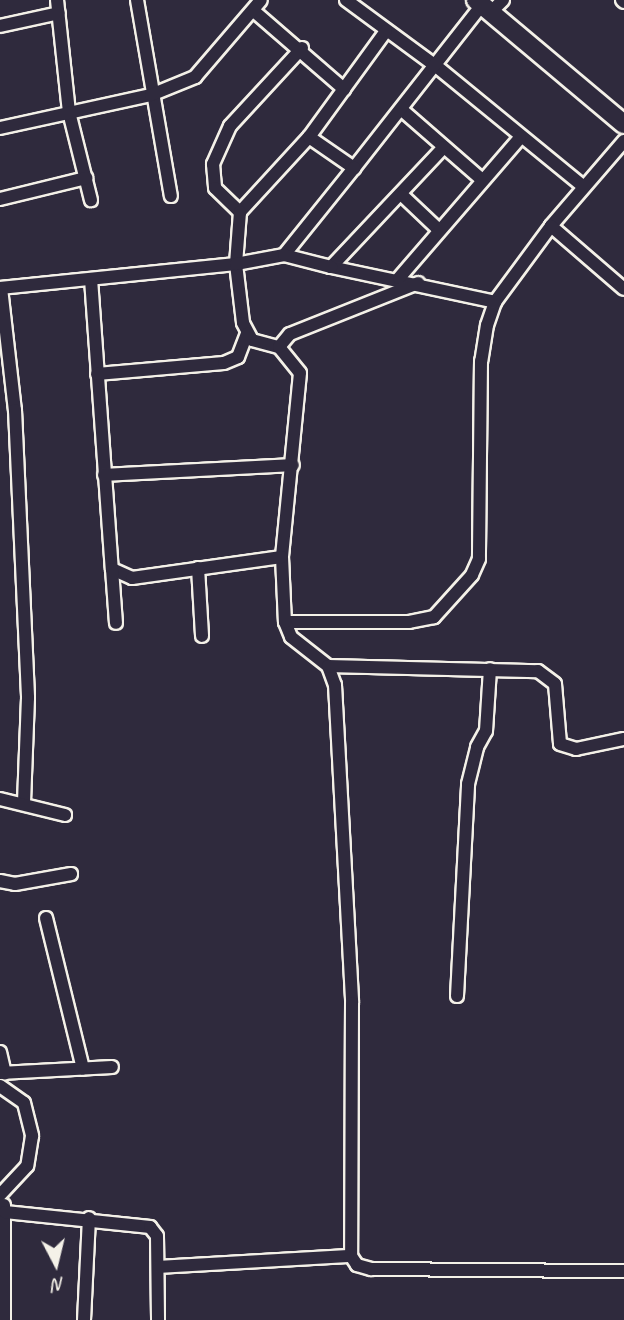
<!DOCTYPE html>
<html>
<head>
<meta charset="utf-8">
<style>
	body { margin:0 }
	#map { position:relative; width:624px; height:1320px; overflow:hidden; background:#2f2a3d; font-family:Caveat,sans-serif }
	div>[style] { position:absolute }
	.roads { filter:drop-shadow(2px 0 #f4f1e8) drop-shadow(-2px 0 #f4f1e8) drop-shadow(0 2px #f4f1e8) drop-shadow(0 -2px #f4f1e8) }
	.street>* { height:12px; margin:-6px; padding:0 6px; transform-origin:6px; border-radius:6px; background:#2f2a3d }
	.secondary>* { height:18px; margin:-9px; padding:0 9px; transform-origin:9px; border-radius:9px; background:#2f2a3d }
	span { translate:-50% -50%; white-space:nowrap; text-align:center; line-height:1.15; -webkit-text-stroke:7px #2f2a3d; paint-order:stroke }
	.north { position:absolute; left:21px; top:1229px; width:70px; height:70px; -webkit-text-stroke:5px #2f2a3d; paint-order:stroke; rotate:173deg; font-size:19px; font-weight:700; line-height:28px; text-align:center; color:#f4f1e8 }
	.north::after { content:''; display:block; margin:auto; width:24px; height:32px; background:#f4f1e8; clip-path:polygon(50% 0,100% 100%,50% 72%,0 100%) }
</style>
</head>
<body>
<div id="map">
	<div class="roads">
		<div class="street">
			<div style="left:57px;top:0;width:113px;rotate:83.9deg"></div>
			<div style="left:69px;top:112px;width:91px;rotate:76deg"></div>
			<div style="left:137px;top:0;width:199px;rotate:80.2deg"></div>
			<div style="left:346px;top:0;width:112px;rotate:36.3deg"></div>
			<div style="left:436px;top:66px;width:191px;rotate:39.3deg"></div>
			<div style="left:622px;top:0;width:3px;rotate:45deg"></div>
			<div style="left:255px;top:12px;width:118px;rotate:40.9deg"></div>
			<div style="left:491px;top:12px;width:17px;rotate:-45deg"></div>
			<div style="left:0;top:26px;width:60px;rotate:-12.4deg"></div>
			<div style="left:302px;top:48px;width:106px;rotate:132.7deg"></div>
			<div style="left:230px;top:126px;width:42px;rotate:114.1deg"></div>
			<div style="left:213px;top:164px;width:24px;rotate:85deg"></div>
			<div style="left:215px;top:188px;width:35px;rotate:44deg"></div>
			<div style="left:240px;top:212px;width:102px;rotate:-47.4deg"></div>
			<div style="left:309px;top:137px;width:131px;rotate:-54deg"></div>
			<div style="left:402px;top:110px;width:105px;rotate:41.1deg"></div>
			<div style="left:0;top:128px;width:155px;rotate:-12.3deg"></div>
			<div style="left:151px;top:95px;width:48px;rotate:-22.2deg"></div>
			<div style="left:195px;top:77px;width:101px;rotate:-49.4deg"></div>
			<div style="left:309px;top:137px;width:55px;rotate:34.6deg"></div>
			<div style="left:354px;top:168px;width:207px;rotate:-51.9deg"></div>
			<div style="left:624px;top:141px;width:112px;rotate:130.7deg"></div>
			<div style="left:551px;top:226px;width:94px;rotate:126.4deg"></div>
			<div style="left:495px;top:302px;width:24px;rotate:109deg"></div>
			<div style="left:487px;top:325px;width:36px;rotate:99deg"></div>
			<div style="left:481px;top:361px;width:198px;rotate:90.6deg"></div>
			<div style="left:479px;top:559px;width:17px;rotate:114deg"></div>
			<div style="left:472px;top:575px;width:57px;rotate:132.1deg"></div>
			<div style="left:434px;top:617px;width:25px;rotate:169deg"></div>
			<div style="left:409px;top:622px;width:124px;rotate:180deg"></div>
			<div style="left:285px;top:622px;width:16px;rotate:68deg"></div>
			<div style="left:291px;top:637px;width:47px;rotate:38.1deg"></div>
			<div style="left:328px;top:666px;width:20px;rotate:70deg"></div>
			<div style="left:335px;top:685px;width:318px;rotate:86.9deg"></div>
			<div style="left:352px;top:1003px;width:253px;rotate:90.2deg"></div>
			<div style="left:351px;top:1256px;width:11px;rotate:56deg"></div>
			<div style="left:357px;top:1265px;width:15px;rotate:16deg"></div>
			<div style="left:371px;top:1269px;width:253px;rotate:0.5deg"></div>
			<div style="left:444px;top:147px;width:165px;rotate:133.3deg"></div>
			<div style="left:331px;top:267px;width:168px;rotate:12deg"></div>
			<div style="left:403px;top:196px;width:50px;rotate:43.4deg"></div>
			<div style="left:0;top:199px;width:89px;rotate:-13.7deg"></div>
			<div style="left:240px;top:212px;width:52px;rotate:94.4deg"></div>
			<div style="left:236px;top:264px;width:59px;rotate:83.2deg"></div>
			<div style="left:243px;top:323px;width:19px;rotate:62deg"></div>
			<div style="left:252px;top:340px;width:28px;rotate:15deg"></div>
			<div style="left:279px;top:347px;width:33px;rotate:51deg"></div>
			<div style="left:300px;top:373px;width:185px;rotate:95.6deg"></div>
			<div style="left:282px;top:557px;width:65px;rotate:87.4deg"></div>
			<div style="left:551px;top:226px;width:96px;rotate:40.8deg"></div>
			<div style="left:284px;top:255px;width:112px;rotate:-51.2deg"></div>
			<div style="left:399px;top:278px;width:185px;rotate:-49.2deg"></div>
			<div style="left:91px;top:279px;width:291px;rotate:85.9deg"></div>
			<div style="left:112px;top:569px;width:22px;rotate:24deg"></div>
			<div style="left:132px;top:578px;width:151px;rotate:-8deg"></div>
			<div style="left:0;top:288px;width:237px;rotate:-5.8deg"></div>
			<div style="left:236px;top:264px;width:49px;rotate:-10.6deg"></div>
			<div style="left:284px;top:255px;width:49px;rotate:14.3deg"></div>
			<div style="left:1px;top:288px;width:123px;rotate:83.5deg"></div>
			<div style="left:15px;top:410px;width:288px;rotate:87.4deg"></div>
			<div style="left:28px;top:698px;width:105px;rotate:92.2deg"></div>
			<div style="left:279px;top:347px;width:17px;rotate:-50deg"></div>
			<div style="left:290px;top:334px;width:138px;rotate:-21.7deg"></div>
			<div style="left:97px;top:374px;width:127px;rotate:-5deg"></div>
			<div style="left:224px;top:363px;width:15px;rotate:-23deg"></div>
			<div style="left:238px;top:357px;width:25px;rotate:-69deg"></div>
			<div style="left:104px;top:475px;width:189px;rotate:-3deg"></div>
			<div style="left:198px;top:568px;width:68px;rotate:86.6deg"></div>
			<div style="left:112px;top:569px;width:54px;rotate:85.8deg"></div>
			<div style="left:328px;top:666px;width:210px;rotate:1.4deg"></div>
			<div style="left:538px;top:671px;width:21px;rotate:37deg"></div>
			<div style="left:555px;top:684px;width:60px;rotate:85.2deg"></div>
			<div style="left:560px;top:744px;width:17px;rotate:17deg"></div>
			<div style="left:576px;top:749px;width:49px;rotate:-11.8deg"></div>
			<div style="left:0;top:799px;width:67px;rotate:13.8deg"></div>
			<div style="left:0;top:881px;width:15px;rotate:11deg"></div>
			<div style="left:15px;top:884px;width:57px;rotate:-10.1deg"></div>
			<div style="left:46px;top:918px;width:155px;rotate:76.2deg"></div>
			<div style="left:457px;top:996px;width:212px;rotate:-87deg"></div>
			<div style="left:468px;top:784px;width:38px;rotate:-76deg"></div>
			<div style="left:477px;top:747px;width:18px;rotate:-61deg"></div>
			<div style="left:486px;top:731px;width:62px;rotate:-86.3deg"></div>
			<div style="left:0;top:1052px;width:22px;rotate:77deg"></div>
			<div style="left:0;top:1073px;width:112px;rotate:-3.1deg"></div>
			<div style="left:0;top:1086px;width:29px;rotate:35deg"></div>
			<div style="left:24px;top:1103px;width:34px;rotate:76deg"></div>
			<div style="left:32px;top:1136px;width:30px;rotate:99deg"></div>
			<div style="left:27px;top:1166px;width:40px;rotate:133deg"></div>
			<div style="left:4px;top:1205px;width:115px;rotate:90deg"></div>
			<div style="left:5px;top:1212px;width:146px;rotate:5.9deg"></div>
			<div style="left:150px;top:1227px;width:11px;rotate:52deg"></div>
			<div style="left:157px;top:1236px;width:84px;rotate:89.3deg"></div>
			<div style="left:159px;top:1267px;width:192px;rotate:-3.3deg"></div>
			<div style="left:84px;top:1320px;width:102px;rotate:-87.2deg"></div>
		</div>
		<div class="secondary">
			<div style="left:476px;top:0;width:193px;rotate:40deg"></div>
		</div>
	</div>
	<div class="north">N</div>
</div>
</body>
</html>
